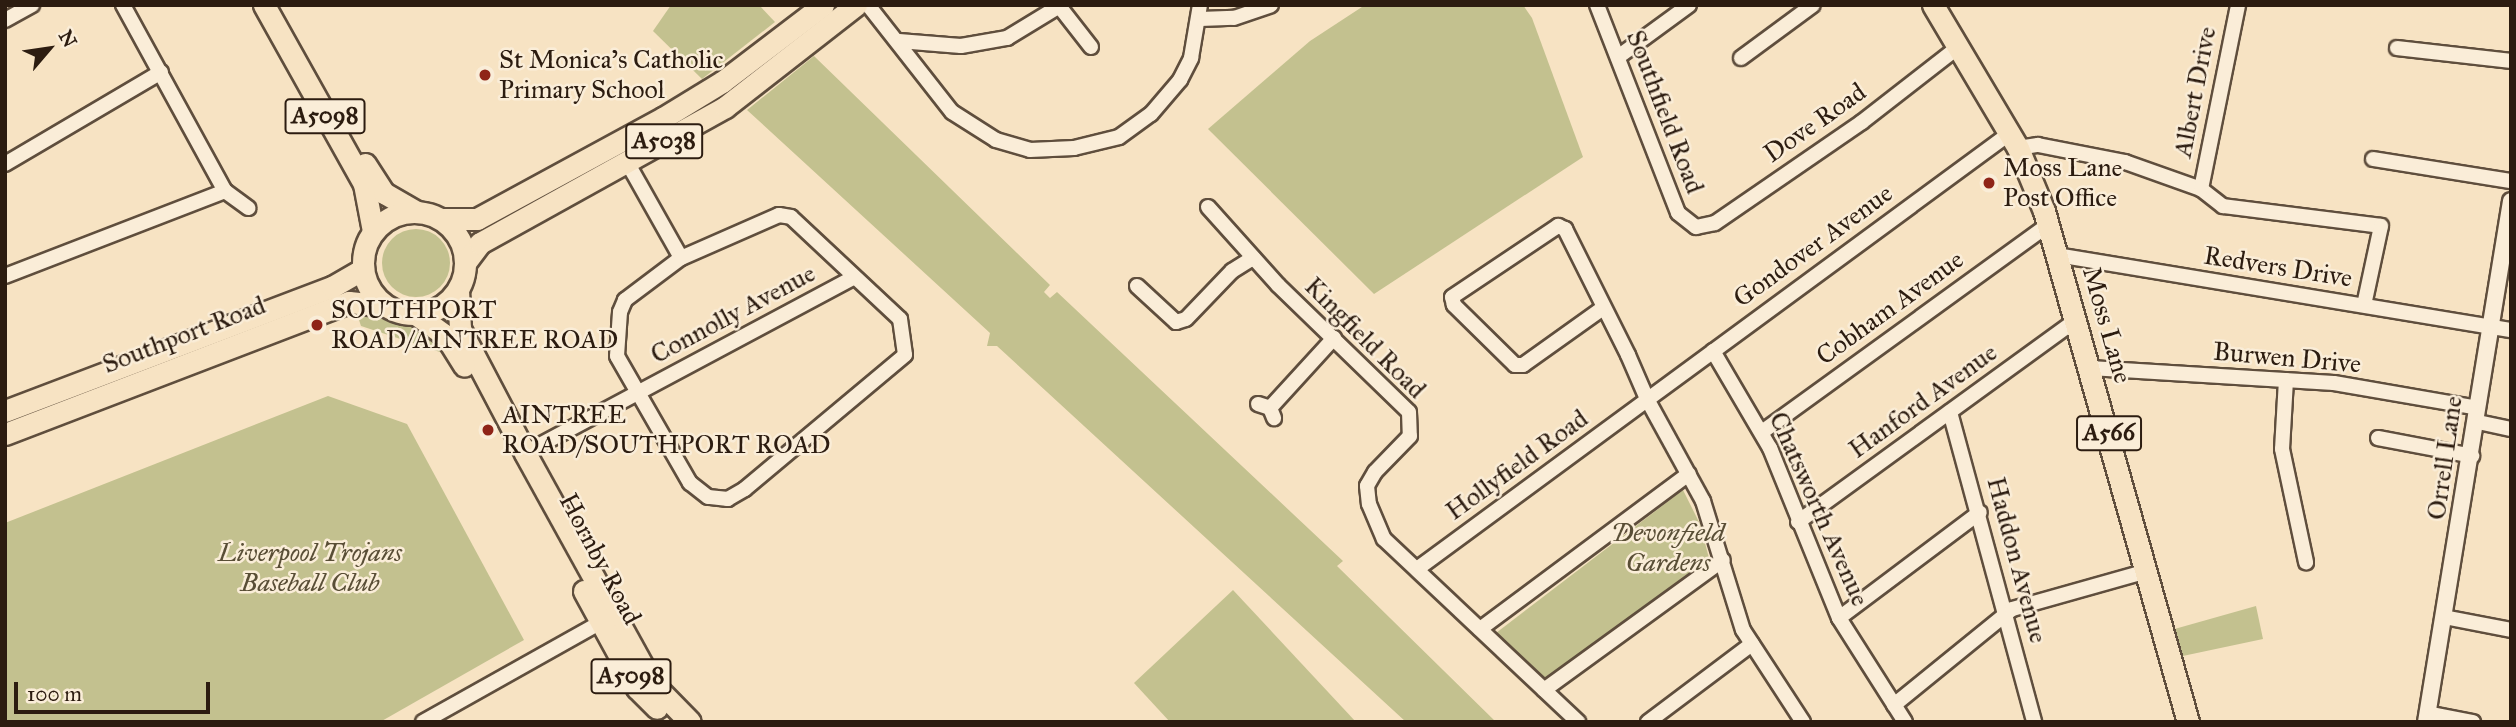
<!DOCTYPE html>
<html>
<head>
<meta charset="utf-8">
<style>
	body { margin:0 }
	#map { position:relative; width:2516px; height:727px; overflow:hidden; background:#f7e3c3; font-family:"IM FELL Great Primer",serif }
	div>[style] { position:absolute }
	.green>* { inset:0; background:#c3c18f }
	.round { border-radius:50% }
	.roads { filter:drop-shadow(2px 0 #5f4e3d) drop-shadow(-2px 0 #5f4e3d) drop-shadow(0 2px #5f4e3d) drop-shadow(0 -2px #5f4e3d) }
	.minor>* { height:14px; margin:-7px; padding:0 7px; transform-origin:7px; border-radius:7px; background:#faedd8 }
	.tertiary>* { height:16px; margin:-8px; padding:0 8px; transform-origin:8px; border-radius:8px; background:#faedd8 }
	.primary>* { height:21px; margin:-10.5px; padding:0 10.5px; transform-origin:10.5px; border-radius:10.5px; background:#f7e3c3 }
	.primary>.ring { margin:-10.5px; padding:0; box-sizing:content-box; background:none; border:21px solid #f7e3c3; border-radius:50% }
	.dots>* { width:19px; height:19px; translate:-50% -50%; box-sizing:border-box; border:4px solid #faedd8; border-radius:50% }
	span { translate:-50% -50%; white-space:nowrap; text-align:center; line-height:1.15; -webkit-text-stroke:5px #faedd8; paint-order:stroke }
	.shield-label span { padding:2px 5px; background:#faedd8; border:2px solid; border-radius:5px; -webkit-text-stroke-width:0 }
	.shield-label { font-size:24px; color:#2c1c10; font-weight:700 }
	.poi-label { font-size:26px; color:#2c1c10 }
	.left { translate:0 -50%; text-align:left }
	.street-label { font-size:26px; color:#2c1c10 }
	.park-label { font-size:26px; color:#594e36; font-style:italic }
	.frame { position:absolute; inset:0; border:7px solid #2c1c10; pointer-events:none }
	.north { position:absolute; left:14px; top:14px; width:70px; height:70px; -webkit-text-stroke:5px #faedd8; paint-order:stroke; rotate:61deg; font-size:19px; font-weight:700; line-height:28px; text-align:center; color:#2c1c10 }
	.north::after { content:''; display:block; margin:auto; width:24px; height:32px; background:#2c1c10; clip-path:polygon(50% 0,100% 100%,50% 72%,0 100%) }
	.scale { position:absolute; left:14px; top:682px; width:196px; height:32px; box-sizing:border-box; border:4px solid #2c1c10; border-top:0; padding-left:9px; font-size:21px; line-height:24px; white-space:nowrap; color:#2c1c10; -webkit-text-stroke:5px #faedd8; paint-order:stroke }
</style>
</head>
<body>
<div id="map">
	<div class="green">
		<div style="clip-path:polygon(671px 5px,759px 5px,775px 22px,702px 79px,653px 31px)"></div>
		<div style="clip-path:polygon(1365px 5px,1523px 5px,1532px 18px,1583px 157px,1374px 294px,1208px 129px,1310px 41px)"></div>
		<div style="clip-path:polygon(814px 56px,1050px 285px,1044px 292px,1050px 298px,1057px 292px,1343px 561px,1337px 566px,1496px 722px,1406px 722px,997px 346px,987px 346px,990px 333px,747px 110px)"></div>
		<div class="round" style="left:382px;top:229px;width:68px;height:68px"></div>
		<div style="clip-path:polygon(356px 311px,369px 311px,423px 329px,452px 356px,361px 326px)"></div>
		<div style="clip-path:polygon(328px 396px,407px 424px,524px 640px,380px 722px,5px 722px,5px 523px)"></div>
		<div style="clip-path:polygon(1683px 490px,1700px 524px,1710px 562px,1545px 681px,1496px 633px)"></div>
		<div style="clip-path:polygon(1233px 590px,1356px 722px,1170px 722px,1134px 683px)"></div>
		<div style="clip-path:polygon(2256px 606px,2263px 639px,2178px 657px,2171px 630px)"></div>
	</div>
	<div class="roads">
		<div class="minor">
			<div style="left:123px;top:5px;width:212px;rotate:61.3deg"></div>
			<div style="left:225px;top:191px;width:29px;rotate:36deg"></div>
			<div style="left:868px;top:5px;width:136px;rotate:51.9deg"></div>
			<div style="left:952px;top:112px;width:52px;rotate:32.5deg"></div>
			<div style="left:996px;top:140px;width:35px;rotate:16deg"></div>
			<div style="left:1030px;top:150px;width:44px;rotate:-2.6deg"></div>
			<div style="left:1074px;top:148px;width:46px;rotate:-13.7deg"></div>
			<div style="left:1119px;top:137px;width:39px;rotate:-36deg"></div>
			<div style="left:1151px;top:114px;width:45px;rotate:-49.5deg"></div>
			<div style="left:1180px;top:80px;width:25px;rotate:-63deg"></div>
			<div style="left:1191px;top:58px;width:54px;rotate:-80.4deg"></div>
			<div style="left:1597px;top:5px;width:223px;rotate:68.7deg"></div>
			<div style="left:1678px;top:213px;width:23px;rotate:38deg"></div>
			<div style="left:1696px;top:227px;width:19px;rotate:-12deg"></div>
			<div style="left:1715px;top:223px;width:178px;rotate:-34.5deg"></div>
			<div style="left:1862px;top:122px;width:120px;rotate:-37.9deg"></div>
			<div style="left:1059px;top:6px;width:52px;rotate:52deg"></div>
			<div style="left:1200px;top:19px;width:34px;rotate:-2deg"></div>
			<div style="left:1234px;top:18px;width:39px;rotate:-19deg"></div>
			<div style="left:5px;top:20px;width:31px;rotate:-29deg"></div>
			<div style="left:899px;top:41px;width:62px;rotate:4.6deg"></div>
			<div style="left:961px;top:46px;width:47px;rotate:-9.9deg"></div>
			<div style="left:1007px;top:38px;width:63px;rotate:-31.4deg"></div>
			<div style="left:2397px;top:48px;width:115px;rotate:6.5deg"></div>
			<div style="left:1618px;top:57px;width:88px;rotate:-36.2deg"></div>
			<div style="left:1741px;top:58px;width:89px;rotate:-36.4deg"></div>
			<div style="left:2018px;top:148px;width:20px;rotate:-9deg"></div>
			<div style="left:2038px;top:145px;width:89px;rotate:11.1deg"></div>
			<div style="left:2125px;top:162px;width:81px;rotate:19.6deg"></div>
			<div style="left:2201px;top:189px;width:28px;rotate:38deg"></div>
			<div style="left:2223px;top:206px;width:159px;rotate:7.2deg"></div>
			<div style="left:2381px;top:226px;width:81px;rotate:102.1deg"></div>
			<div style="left:2373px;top:159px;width:140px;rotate:9.1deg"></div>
			<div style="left:627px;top:162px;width:110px;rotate:60.6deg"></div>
			<div style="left:5px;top:164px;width:181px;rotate:-30.5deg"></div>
			<div style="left:2201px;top:189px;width:188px;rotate:-78.6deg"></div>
			<div style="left:1208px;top:207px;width:105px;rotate:48.1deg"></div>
			<div style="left:1278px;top:285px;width:182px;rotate:44.1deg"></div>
			<div style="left:1409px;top:412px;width:24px;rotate:88deg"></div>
			<div style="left:1410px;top:436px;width:50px;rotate:134.2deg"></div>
			<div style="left:1375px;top:472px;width:16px;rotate:120deg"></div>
			<div style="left:1367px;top:486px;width:18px;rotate:84deg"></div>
			<div style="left:1369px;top:504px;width:38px;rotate:67deg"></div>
			<div style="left:1384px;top:539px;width:267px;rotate:43.3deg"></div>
			<div style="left:779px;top:215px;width:12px;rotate:9deg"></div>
			<div style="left:791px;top:217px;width:149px;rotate:43.1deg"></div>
			<div style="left:900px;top:319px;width:36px;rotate:82deg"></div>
			<div style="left:905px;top:355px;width:209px;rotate:140.1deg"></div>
			<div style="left:745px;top:489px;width:20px;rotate:150deg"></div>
			<div style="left:728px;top:499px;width:20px;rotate:-174deg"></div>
			<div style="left:708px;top:497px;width:23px;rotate:-142deg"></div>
			<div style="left:690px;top:483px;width:146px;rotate:-119.9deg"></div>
			<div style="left:617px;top:356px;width:44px;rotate:-86.1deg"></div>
			<div style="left:620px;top:312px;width:13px;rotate:-67deg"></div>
			<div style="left:625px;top:300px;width:70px;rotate:-36.9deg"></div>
			<div style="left:681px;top:258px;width:107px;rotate:-23.7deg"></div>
			<div style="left:2057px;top:255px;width:460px;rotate:9.4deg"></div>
			<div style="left:5px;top:276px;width:236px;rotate:-21.1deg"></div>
			<div style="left:1137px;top:286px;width:53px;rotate:42.7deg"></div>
			<div style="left:1176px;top:322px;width:10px;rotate:-17deg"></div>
			<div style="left:1186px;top:319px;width:66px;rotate:-46.2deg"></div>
			<div style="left:1232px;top:271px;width:25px;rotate:-32deg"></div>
			<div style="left:1603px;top:308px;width:98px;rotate:144.5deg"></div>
			<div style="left:1523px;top:365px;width:8px;rotate:180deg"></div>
			<div style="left:1515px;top:365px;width:86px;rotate:-135.5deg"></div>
			<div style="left:1454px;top:305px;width:8px;rotate:-104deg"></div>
			<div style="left:1452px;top:297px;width:128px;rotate:-33.8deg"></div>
			<div style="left:1558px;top:226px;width:8px;rotate:23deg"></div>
			<div style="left:1565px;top:229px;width:141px;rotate:63.4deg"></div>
			<div style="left:1628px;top:355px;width:48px;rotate:66.6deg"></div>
			<div style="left:1647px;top:399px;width:116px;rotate:61.2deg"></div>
			<div style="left:1703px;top:501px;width:135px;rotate:72.8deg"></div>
			<div style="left:1743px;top:630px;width:110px;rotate:56.9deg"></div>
			<div style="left:1713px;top:351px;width:113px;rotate:59.6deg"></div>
			<div style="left:1770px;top:448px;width:183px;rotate:67.9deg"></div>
			<div style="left:1839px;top:618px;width:123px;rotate:57.6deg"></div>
			<div style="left:2090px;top:368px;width:244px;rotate:3.5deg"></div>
			<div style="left:2334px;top:383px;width:146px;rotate:9.8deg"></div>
			<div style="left:2286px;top:380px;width:69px;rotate:93.3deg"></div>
			<div style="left:2282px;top:449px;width:116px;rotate:78deg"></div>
			<div style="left:1258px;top:404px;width:13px;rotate:18deg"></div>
			<div style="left:1270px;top:408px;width:11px;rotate:68deg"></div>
			<div style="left:1270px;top:408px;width:95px;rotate:-47.6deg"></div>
			<div style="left:1950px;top:412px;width:321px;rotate:74.8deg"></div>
			<div style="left:2478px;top:422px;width:34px;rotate:12deg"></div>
			<div style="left:1762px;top:432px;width:353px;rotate:-35.9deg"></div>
			<div style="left:2378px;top:438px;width:96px;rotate:10.8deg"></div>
			<div style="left:525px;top:453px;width:372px;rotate:-28.1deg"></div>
			<div style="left:1798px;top:522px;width:344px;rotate:-36deg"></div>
			<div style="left:1417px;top:569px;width:736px;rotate:-36.32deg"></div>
			<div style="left:2444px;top:617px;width:68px;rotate:11deg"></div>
			<div style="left:1839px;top:618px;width:176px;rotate:-36.9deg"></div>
			<div style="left:1480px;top:629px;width:260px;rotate:-36.6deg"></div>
			<div style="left:1544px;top:690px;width:221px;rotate:-36deg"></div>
			<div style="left:1894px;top:705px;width:152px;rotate:-39.1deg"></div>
			<div style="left:2012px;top:609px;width:140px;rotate:-15.7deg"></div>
			<div style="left:2427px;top:713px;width:47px;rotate:11.1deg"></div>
			<div style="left:423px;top:722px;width:204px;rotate:-29.3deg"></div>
			<div style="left:1648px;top:722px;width:130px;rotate:-36.9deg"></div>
		</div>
		<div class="tertiary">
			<div style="left:2426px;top:722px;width:528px;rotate:-80.73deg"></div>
		</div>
		<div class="primary">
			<div style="left:264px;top:5px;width:205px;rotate:60.8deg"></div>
			<div style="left:364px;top:184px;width:48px;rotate:79.2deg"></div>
			<div style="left:1933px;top:5px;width:166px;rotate:59.3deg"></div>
			<div style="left:2018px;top:148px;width:68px;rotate:67.6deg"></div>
			<div style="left:2044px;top:211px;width:531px;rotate:74.26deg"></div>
			<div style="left:365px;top:164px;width:35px;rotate:57deg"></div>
			<div style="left:384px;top:193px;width:36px;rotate:30deg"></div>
			<div class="ring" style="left:363px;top:212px;width:81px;height:81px"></div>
			<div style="left:442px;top:219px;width:35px"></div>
			<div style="left:477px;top:219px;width:212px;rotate:-28.5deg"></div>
			<div style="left:663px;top:118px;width:69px;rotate:-31.4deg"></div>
			<div style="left:722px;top:82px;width:127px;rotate:-37.3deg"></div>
			<div style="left:465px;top:263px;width:25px;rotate:-53deg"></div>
			<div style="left:480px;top:243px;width:280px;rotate:-29deg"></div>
			<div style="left:725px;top:107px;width:166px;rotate:-37.9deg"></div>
			<div style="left:458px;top:290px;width:39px;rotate:87deg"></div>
			<div style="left:460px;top:329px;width:140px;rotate:62.3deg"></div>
			<div style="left:525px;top:453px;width:263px;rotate:61.1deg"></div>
			<div style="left:652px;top:683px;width:54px;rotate:45.7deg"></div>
			<div style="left:417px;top:315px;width:34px;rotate:36deg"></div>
			<div style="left:445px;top:335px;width:36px;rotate:58deg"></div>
			<div style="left:5px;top:411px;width:350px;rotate:-20.8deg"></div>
			<div style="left:332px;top:287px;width:36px;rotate:-30deg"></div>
			<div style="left:5px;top:434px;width:368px;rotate:-21deg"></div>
			<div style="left:349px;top:302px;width:36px;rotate:6deg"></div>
			<div style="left:584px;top:591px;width:111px;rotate:61.3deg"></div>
			<div style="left:637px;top:688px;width:28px;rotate:45deg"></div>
		</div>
	</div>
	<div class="dots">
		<div style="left:485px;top:75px;background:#8f2418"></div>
		<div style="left:1989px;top:183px;background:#8f2418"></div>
		<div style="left:317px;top:325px;background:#8f2418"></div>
		<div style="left:488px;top:430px;background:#8f2418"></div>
	</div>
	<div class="shield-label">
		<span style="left:325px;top:116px">A5098</span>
		<span style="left:664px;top:141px">A5038</span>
		<span style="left:2109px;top:433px">A566</span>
		<span style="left:631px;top:676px">A5098</span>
	</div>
	<div class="poi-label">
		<span class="left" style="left:499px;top:75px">St Monica's Catholic<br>Primary School</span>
		<span class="left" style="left:2003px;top:183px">Moss Lane<br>Post Office</span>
		<span class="left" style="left:331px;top:325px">SOUTHPORT<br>ROAD/AINTREE ROAD</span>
		<span class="left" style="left:502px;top:430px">AINTREE<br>ROAD/SOUTHPORT ROAD</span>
	</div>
	<div class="street-label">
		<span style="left:2195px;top:92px;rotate:-79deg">Albert Drive</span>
		<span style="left:1665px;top:112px;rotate:69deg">Southfield Road</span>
		<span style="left:1815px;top:123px;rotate:-35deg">Dove Road</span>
		<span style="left:1813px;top:246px;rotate:-36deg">Gondover Avenue</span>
		<span style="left:2278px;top:267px;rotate:9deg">Redvers Drive</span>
		<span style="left:1890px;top:308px;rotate:-36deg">Cobham Avenue</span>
		<span style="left:733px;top:314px;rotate:-28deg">Connolly Avenue</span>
		<span style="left:2107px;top:325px;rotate:74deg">Moss Lane</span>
		<span style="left:184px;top:335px;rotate:-21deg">Southport Road</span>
		<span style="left:1365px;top:338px;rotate:45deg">Kingfield Road</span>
		<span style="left:2287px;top:358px;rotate:5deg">Burwen Drive</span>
		<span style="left:1923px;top:401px;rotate:-36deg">Hanford Avenue</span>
		<span style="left:2445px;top:458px;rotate:-82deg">Orrell Lane</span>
		<span style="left:1517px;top:465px;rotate:-36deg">Hollyfield Road</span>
		<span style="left:1819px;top:509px;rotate:66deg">Chatsworth Avenue</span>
		<span style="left:600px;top:559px;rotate:62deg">Hornby Road</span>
		<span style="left:2017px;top:560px;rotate:75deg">Haddon Avenue</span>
	</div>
	<div class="park-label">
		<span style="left:1668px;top:548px">Devonfield<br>Gardens</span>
		<span style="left:310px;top:568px">Liverpool Trojans<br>Baseball Club</span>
	</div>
	<div class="frame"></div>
	<div class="north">N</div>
	<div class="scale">100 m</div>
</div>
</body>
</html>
